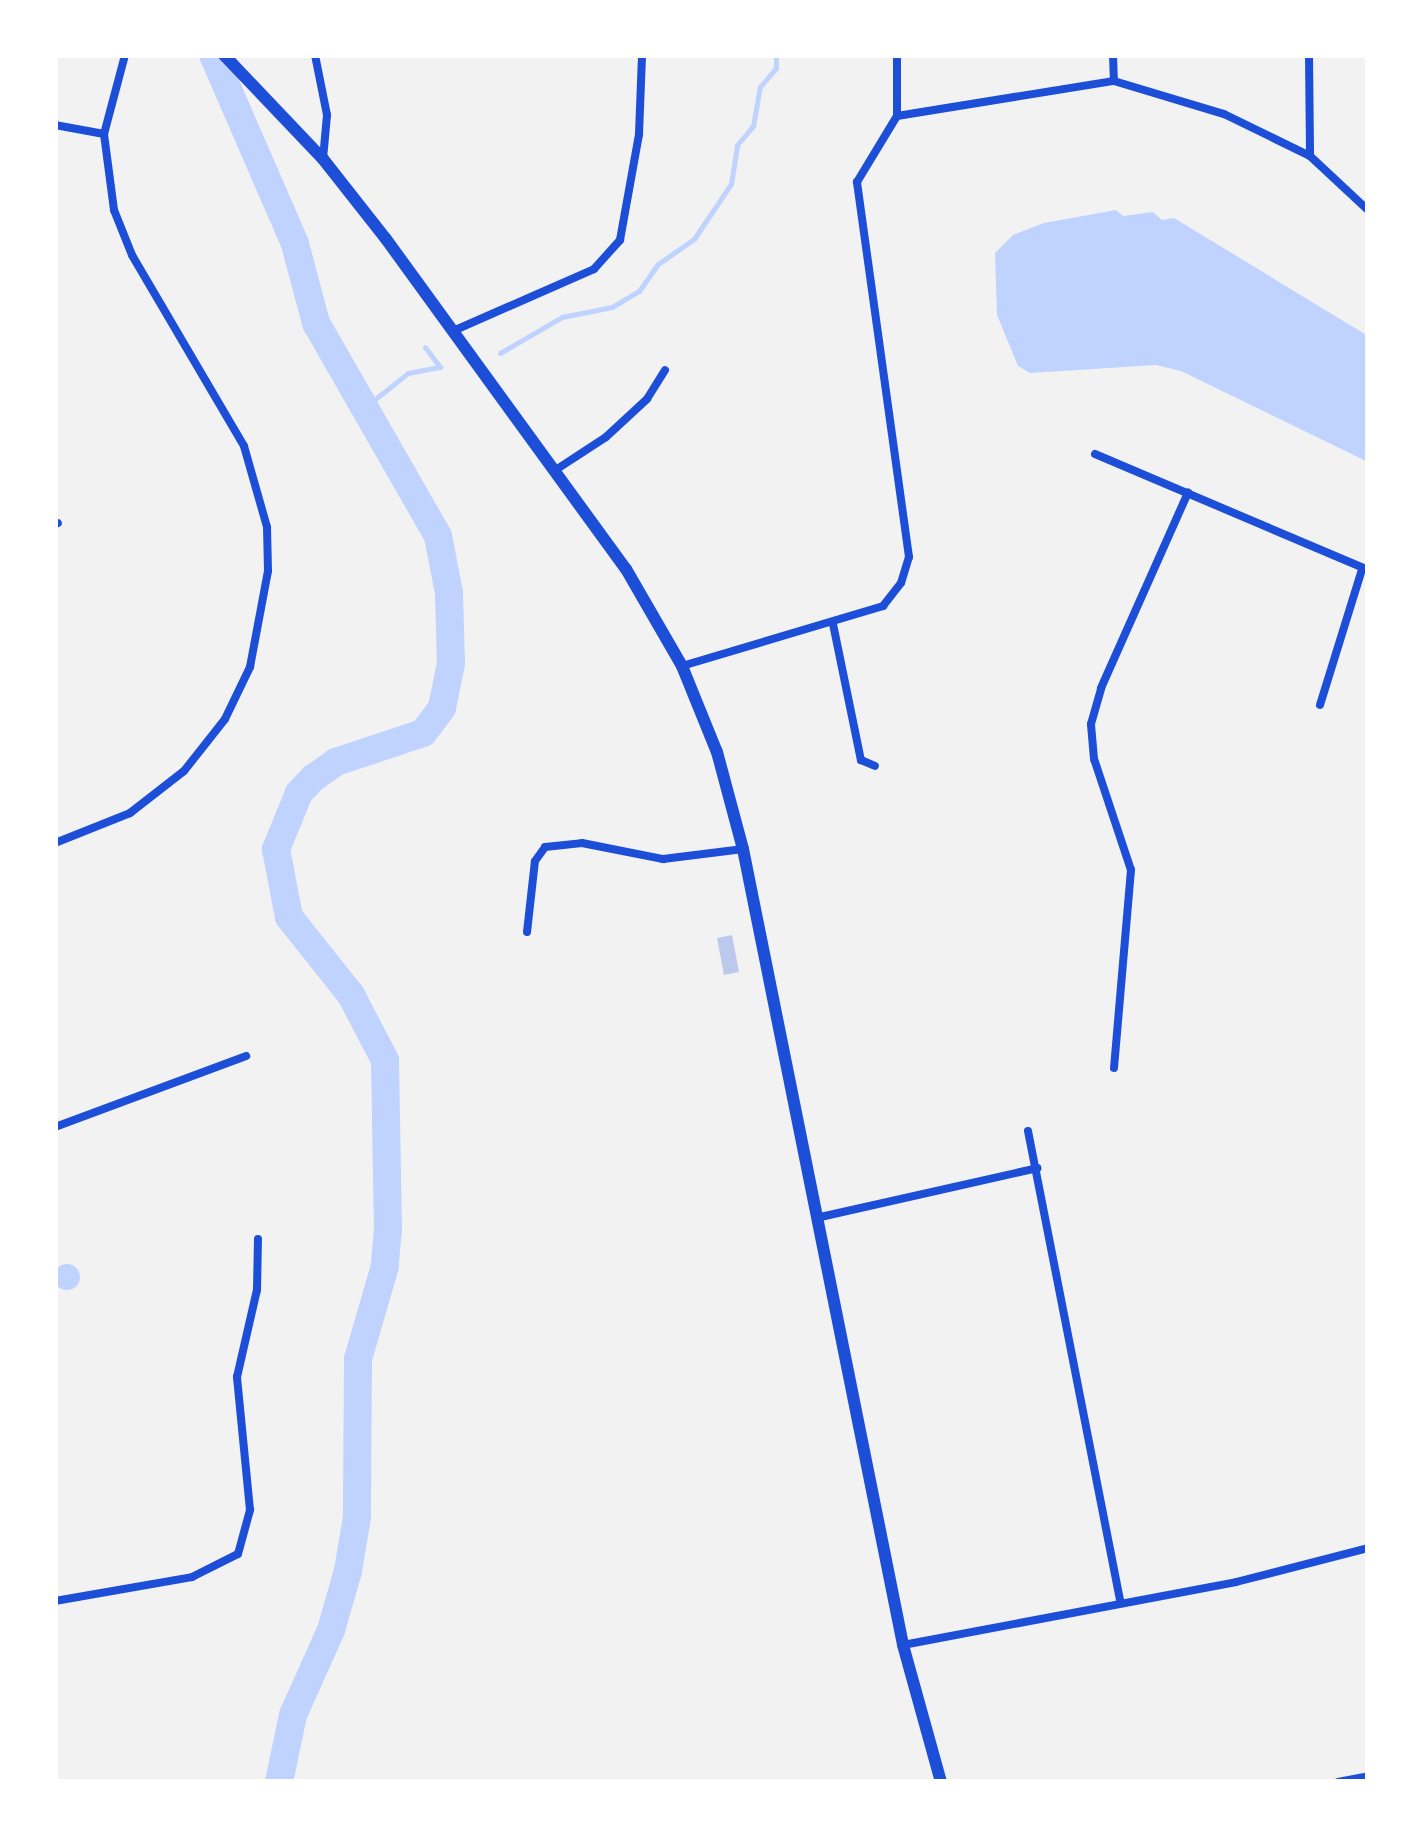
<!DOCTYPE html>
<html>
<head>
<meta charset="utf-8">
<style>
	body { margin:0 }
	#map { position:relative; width:1423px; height:1837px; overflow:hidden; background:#f2f2f2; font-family:Helvetica,sans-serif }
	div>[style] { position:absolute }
	.water>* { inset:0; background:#bfd3fe }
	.round { border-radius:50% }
	.stream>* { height:5px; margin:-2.5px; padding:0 2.5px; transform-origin:2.5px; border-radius:2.5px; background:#bfd3fe }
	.river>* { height:28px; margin:-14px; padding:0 14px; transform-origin:14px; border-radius:14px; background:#bfd3fe }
	.building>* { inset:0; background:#bdc9ec }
	.minor>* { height:8px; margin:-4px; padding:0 4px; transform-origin:4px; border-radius:4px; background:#1d4ed8 }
	.primary>* { height:12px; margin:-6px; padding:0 6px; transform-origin:6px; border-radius:6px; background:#1d4ed8 }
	span { translate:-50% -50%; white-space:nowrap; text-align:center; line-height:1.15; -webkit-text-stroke:8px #fff; paint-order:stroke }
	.frame { position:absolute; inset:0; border:58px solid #fff; pointer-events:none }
</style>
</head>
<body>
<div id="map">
	<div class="water">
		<div style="clip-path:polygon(1116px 210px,1123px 216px,1153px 212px,1162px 220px,1174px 218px,1368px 336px,1368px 462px,1181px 371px,1156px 365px,1030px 373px,1018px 366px,997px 315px,995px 253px,1013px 235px,1044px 223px)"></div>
		<div class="round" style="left:54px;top:1264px;width:26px;height:26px"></div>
	</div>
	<div class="stream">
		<div style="left:500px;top:353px;width:72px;rotate:-30.1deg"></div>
		<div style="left:562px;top:317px;width:51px;rotate:-11.3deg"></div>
		<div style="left:612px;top:307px;width:31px;rotate:-31deg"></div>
		<div style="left:639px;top:291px;width:33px;rotate:-55deg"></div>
		<div style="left:658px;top:264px;width:44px;rotate:-34.8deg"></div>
		<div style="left:694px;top:239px;width:66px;rotate:-56.1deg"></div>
		<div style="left:731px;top:184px;width:39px;rotate:-81deg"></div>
		<div style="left:737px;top:145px;width:25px;rotate:-50deg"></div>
		<div style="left:753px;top:126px;width:40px;rotate:-80deg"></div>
		<div style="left:760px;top:87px;width:25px;rotate:-50deg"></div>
		<div style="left:776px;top:68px;width:13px;rotate:-90deg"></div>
		<div style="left:364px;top:408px;width:56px;rotate:-38.5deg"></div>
		<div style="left:408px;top:373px;width:33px;rotate:-11deg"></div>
		<div style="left:440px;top:367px;width:25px;rotate:-127deg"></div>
	</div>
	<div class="river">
		<div style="left:213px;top:55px;width:206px;rotate:66.5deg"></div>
		<div style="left:295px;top:244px;width:82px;rotate:75.1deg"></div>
		<div style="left:316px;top:323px;width:245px;rotate:60.2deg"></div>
		<div style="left:438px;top:536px;width:58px;rotate:79.1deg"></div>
		<div style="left:449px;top:593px;width:70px;rotate:88.4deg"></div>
		<div style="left:451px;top:663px;width:46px;rotate:101.3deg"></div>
		<div style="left:442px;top:708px;width:31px;rotate:127deg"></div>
		<div style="left:423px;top:733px;width:92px;rotate:161.6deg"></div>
		<div style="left:336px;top:762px;width:28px;rotate:145deg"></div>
		<div style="left:313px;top:778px;width:21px;rotate:133deg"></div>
		<div style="left:299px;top:793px;width:61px;rotate:112.3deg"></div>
		<div style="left:276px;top:849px;width:69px;rotate:79.2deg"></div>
		<div style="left:289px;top:917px;width:100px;rotate:51.5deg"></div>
		<div style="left:351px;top:995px;width:73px;rotate:62.4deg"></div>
		<div style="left:385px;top:1060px;width:168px;rotate:89deg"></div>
		<div style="left:388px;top:1228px;width:38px;rotate:95deg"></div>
		<div style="left:385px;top:1266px;width:97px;rotate:106.2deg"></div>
		<div style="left:358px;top:1359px;width:158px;rotate:90.4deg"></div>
		<div style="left:357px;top:1517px;width:55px;rotate:99.5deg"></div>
		<div style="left:348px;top:1571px;width:61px;rotate:106.1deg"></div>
		<div style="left:331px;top:1630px;width:93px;rotate:114.1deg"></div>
		<div style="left:293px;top:1715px;width:68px;rotate:101.8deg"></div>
	</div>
	<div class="building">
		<div style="clip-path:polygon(732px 935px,739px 972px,724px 975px,717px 938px)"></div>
	</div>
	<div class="minor">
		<div style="left:315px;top:55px;width:61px;rotate:78.7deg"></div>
		<div style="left:327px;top:115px;width:44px;rotate:95.2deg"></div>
		<div style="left:1113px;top:55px;width:26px;rotate:88deg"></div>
		<div style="left:1309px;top:55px;width:101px;rotate:89.4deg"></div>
		<div style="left:897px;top:116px;width:220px;rotate:-9.2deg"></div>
		<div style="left:1114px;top:81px;width:115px;rotate:16.7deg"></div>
		<div style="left:1224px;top:114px;width:96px;rotate:26deg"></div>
		<div style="left:1310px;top:156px;width:79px;rotate:43deg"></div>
		<div style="left:55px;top:125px;width:50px;rotate:10.4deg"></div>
		<div style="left:453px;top:331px;width:154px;rotate:-23.7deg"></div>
		<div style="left:594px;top:269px;width:39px;rotate:-48deg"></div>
		<div style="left:620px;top:240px;width:108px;rotate:-79.8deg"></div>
		<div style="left:639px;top:134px;width:79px;rotate:-87.8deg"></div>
		<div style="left:1095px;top:454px;width:297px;rotate:23deg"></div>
		<div style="left:554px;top:471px;width:62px;rotate:-33.2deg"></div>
		<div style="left:606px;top:437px;width:56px;rotate:-42.8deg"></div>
		<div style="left:647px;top:399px;width:34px;rotate:-58deg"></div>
		<div style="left:55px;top:524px;width:3px;rotate:-18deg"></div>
		<div style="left:833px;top:624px;width:139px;rotate:78.4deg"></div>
		<div style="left:861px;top:760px;width:15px;rotate:23deg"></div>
		<div style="left:682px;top:666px;width:210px;rotate:-16.6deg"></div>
		<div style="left:883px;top:606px;width:29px;rotate:-52deg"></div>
		<div style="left:901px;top:583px;width:27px;rotate:-73deg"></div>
		<div style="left:909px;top:557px;width:379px;rotate:-97.9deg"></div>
		<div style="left:857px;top:182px;width:77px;rotate:-58.8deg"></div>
		<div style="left:897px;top:116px;width:61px;rotate:-90deg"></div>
		<div style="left:1320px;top:705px;width:142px;rotate:-72.8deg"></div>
		<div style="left:55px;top:843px;width:81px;rotate:-21.8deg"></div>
		<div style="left:130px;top:813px;width:68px;rotate:-37.9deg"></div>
		<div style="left:184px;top:771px;width:66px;rotate:-51.7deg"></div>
		<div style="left:225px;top:719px;width:58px;rotate:-64.3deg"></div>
		<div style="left:250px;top:667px;width:98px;rotate:-79.4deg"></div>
		<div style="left:268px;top:571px;width:44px;rotate:-91.3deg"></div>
		<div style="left:267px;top:527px;width:84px;rotate:-105.9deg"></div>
		<div style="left:244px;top:446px;width:221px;rotate:-120.4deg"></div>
		<div style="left:132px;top:255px;width:48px;rotate:-111.8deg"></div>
		<div style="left:114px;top:210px;width:77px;rotate:-97.5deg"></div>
		<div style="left:104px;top:134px;width:82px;rotate:-75.1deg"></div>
		<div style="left:527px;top:932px;width:71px;rotate:-83.6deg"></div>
		<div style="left:535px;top:861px;width:17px;rotate:-54deg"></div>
		<div style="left:545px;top:847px;width:37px;rotate:-6deg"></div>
		<div style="left:582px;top:843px;width:83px;rotate:11.2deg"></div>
		<div style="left:663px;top:859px;width:81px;rotate:-7.1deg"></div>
		<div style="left:1114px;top:1068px;width:199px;rotate:-85.1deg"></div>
		<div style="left:1131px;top:870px;width:117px;rotate:-108.4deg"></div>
		<div style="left:1094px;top:759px;width:35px;rotate:-95deg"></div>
		<div style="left:1091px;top:724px;width:37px;rotate:-74deg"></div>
		<div style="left:1101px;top:688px;width:214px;rotate:-66deg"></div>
		<div style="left:55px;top:1127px;width:204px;rotate:-20.4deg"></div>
		<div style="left:1028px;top:1131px;width:481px;rotate:78.9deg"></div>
		<div style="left:816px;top:1218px;width:227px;rotate:-12.7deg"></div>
		<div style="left:55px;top:1601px;width:139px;rotate:-9.9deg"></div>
		<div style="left:192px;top:1577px;width:51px;rotate:-26.6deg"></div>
		<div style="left:238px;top:1554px;width:46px;rotate:-74.7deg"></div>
		<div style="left:250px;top:1510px;width:134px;rotate:-95.6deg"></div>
		<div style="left:237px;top:1377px;width:89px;rotate:-77.1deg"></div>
		<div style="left:257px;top:1290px;width:51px;rotate:-88.9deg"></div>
		<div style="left:903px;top:1645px;width:339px;rotate:-10.7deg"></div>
		<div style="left:1236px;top:1582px;width:136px;rotate:-14.4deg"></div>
		<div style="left:1338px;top:1782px;width:31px;rotate:-11deg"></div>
	</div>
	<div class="primary">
		<div style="left:224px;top:55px;width:144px;rotate:46.4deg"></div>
		<div style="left:323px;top:159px;width:102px;rotate:51.8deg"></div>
		<div style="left:386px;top:239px;width:408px;rotate:54deg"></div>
		<div style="left:626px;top:569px;width:112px;rotate:60deg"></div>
		<div style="left:682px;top:666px;width:93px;rotate:67.9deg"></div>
		<div style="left:717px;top:752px;width:100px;rotate:75deg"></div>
		<div style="left:743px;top:849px;width:812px;rotate:78.63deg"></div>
		<div style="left:903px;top:1645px;width:142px;rotate:74.5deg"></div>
	</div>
	<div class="frame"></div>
</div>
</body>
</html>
